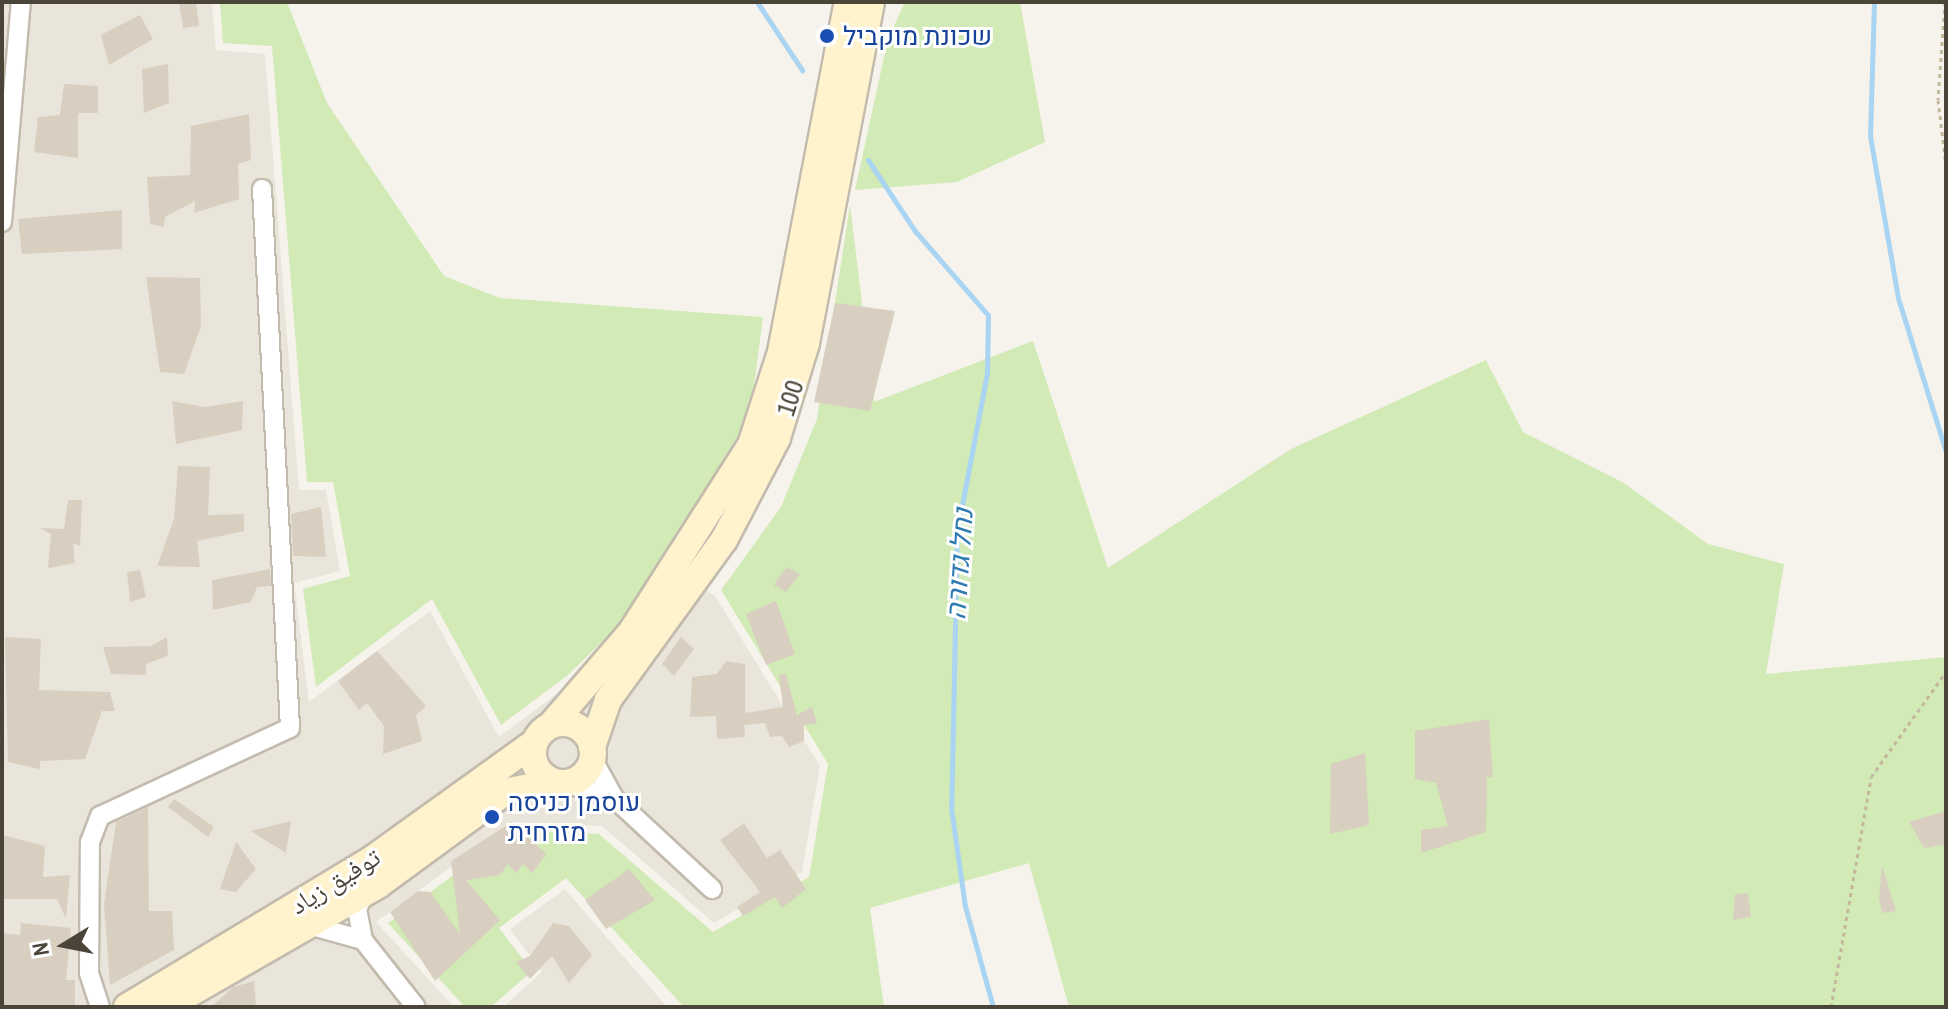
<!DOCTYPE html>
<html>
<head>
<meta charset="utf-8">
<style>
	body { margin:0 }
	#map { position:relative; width:1948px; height:1009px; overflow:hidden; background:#f6f3ec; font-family:"Archivo Narrow","Noto Naskh Arabic",Heebo,sans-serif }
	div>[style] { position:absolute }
	.residential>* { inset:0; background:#eae5da }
	.green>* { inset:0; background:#d2eab5 }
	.stream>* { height:5px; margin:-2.5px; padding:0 2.5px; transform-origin:2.5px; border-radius:2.5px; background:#a9d4f2 }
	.building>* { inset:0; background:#d8cfc1 }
	.path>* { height:3px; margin-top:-1.5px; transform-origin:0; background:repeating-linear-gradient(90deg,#c4b79f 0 4px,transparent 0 8px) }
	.roads { filter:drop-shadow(2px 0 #c2bbae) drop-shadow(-2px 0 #c2bbae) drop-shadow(0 2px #c2bbae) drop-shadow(0 -2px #c2bbae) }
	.street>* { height:18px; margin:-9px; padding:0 9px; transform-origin:9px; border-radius:9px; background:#fff }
	.secondary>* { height:26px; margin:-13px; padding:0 13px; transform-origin:13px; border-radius:13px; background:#fff3cd }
	.secondary>.ring { margin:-13px; padding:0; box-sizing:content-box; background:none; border:26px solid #fff3cd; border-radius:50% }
	.dots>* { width:22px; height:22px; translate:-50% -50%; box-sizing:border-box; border:4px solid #fff; border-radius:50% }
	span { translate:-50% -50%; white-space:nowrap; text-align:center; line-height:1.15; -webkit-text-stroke:6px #fff; paint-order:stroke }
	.transit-label { font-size:26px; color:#164399 }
	.left { translate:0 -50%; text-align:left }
	.street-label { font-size:26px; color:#4b4439 }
	.water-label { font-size:28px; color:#2e7ab2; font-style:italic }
	.frame { position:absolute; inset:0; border:4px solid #4b4439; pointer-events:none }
	.north { position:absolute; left:24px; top:905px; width:80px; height:80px; -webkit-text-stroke:6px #fff; paint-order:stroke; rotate:260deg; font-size:22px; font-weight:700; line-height:32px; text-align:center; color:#4b4439 }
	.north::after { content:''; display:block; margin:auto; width:28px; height:36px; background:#4b4439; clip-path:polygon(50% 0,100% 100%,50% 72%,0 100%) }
</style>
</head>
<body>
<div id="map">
	<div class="residential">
		<div style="clip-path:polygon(2px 2px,212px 2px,216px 50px,265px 54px,299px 490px,326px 490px,340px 571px,294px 583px,309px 702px,430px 611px,499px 737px,574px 681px,682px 575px,715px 596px,820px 766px,802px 872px,714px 923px,602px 826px,512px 822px,376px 922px,454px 1007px,2px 1007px)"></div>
		<div style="clip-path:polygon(565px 889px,667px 1007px,503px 1007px,542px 972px,510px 929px)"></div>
	</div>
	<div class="green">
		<div style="clip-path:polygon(220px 2px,287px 2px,327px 103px,444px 276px,500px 298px,763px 317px,753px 393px,724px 482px,681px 564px,568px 675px,501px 725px,432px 599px,316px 687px,303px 589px,350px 576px,333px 482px,307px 482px,272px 46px,223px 43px)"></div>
		<div style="clip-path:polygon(905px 2px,1020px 2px,1045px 142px,957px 182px,855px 190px,888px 39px)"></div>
		<div style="clip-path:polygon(850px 205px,874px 402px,1033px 341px,1108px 568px,1291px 449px,1486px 360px,1523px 432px,1624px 483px,1708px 544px,1784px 564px,1766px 674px,1946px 657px,1946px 1007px,1069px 1007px,1029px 863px,870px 908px,884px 1007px,684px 1007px,566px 878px,499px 928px,532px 971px,491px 1007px,465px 1007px,388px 923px,515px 830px,599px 834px,713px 932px,809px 877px,828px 764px,721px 590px,781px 507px,817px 419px)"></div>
	</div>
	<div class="stream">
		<div style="left:757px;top:2px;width:82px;rotate:56.5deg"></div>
		<div style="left:1874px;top:2px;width:134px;rotate:91.7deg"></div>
		<div style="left:1870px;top:136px;width:164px;rotate:80.2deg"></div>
		<div style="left:1898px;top:298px;width:161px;rotate:72.7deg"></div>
		<div style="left:868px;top:160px;width:85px;rotate:56.5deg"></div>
		<div style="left:915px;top:231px;width:111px;rotate:49deg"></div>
		<div style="left:988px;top:315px;width:58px;rotate:91deg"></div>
		<div style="left:987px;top:373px;width:162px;rotate:100.7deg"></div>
		<div style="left:957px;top:532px;width:275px;rotate:91.2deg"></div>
		<div style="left:951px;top:807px;width:100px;rotate:82deg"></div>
		<div style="left:965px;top:906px;width:105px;rotate:74.5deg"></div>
	</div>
	<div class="building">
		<div style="clip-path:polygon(179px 2px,196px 2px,199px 26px,183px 28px)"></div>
		<div style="clip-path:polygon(140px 15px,153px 39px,109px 65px,101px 35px)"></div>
		<div style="clip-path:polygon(168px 64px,169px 103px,144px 113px,142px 69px)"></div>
		<div style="clip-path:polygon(64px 84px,98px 86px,98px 113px,78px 113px,78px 158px,34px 152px,38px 117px,60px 115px)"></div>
		<div style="clip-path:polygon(249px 114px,251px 160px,238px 164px,239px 199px,194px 213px,195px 201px,165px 217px,164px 227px,150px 224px,147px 177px,190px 175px,191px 126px)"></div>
		<div style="clip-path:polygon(122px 210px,122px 249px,22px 254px,18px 219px)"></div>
		<div style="clip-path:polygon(146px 277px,200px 278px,201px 326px,184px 374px,160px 372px)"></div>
		<div style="clip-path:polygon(835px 303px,895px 311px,870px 411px,814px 402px)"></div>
		<div style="clip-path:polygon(172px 401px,204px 407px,243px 401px,242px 430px,176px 444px)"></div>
		<div style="clip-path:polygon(178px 466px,210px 467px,208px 515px,244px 514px,244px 531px,197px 541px,200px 567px,157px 566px,174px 519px)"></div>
		<div style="clip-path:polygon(68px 500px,82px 500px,80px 546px,73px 543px,75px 563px,48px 568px,51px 534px,40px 528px,64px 529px)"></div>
		<div style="clip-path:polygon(321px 507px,326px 557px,293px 556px,291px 514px)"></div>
		<div style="clip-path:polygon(786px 567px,800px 574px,786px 592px,774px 585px)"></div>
		<div style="clip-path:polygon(270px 569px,271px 586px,257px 587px,251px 602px,213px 610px,212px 580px)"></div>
		<div style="clip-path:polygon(140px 570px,146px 597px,130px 602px,127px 572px)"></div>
		<div style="clip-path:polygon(776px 601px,795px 654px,766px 665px,746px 614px)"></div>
		<div style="clip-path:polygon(5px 637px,41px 639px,39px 690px,110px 692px,115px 711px,102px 711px,85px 759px,40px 761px,40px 769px,8px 762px)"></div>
		<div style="clip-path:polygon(167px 637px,168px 656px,146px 664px,146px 675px,111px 674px,103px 647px,151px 646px)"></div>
		<div style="clip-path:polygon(681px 637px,694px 649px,674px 676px,662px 664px)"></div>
		<div style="clip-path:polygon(377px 651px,426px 706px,416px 715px,422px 741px,383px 754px,384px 726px,367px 703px,359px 710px,338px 681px)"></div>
		<div style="clip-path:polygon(726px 661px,745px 664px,745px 713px,783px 707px,779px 675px,786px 674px,797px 715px,812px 707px,817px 723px,804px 725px,804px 741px,789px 747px,782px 736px,770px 737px,765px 723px,744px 725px,745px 737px,717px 739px,716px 716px,690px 717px,692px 677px,717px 674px)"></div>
		<div style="clip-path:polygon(1489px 719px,1493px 777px,1487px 777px,1486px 832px,1421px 853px,1421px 830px,1448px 826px,1436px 783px,1415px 779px,1415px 731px)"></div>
		<div style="clip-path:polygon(1365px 753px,1369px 825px,1330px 834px,1331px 764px)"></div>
		<div style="clip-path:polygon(174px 799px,214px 827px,208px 837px,168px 807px)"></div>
		<div style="clip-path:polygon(148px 807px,149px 911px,172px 911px,174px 950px,110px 985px,104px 904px,116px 822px)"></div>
		<div style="clip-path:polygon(1946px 811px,1946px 844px,1924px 848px,1909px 822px)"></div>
		<div style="clip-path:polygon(291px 821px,286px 853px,251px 831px)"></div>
		<div style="clip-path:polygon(512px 822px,546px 854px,532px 873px,523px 864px,516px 873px,508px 864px,500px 875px,466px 880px,500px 920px,435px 981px,390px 912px,418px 891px,430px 892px,460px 934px,451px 861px)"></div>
		<div style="clip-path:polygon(744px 823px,767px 858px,780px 850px,806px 889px,782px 908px,775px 897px,743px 916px,737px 907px,760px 892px,720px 840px)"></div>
		<div style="clip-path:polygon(2px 835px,45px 846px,43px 877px,70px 875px,66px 919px,57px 899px,2px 899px)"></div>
		<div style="clip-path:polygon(236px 842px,256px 869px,236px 892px,220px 889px)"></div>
		<div style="clip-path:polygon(1882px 865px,1896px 911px,1882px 913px,1879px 898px)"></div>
		<div style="clip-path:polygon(629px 869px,655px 900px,606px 929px,585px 900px)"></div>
		<div style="clip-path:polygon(1748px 893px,1751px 917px,1733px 920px,1735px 894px)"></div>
		<div style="clip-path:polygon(21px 923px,71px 928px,66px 980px,75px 980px,75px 1007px,2px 1007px,2px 933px,20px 935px)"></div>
		<div style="clip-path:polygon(553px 923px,569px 926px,592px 955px,569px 983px,552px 956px,530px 979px,516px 962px,530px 956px)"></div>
		<div style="clip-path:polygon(254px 981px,256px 1007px,211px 1007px,233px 987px)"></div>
	</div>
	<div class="path">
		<div style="left:1945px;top:2px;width:98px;rotate:94.1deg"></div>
		<div style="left:1938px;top:100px;width:65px;rotate:83deg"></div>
		<div style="left:1831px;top:1007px;width:233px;rotate:-80.1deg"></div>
		<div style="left:1871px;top:777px;width:129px;rotate:-54.5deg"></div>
	</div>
	<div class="roads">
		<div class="street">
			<div style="left:2px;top:222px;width:221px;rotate:-85.1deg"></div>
			<div style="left:592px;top:758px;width:46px;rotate:61.2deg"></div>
			<div style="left:614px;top:798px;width:134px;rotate:42.9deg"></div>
			<div style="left:567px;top:784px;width:49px;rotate:16.6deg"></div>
			<div style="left:365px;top:892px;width:19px;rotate:115deg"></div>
			<div style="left:357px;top:909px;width:32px;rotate:79deg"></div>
			<div style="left:363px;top:940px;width:85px;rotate:51.7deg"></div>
			<div style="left:309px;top:925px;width:56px;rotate:15.5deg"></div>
			<div style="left:100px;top:1007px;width:36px;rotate:-108deg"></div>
			<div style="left:89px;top:973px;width:131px;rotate:-89.6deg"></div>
			<div style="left:90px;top:842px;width:28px;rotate:-69deg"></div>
			<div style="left:100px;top:816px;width:209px;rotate:-24.9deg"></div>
			<div style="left:290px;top:728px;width:540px;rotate:-92.97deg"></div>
		</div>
		<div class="secondary">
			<div class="ring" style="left:533px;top:723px;width:34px;height:34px"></div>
			<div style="left:551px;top:725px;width:124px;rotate:-49.2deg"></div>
			<div style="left:632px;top:631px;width:221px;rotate:-57.4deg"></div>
			<div style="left:751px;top:445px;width:98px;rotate:-72.1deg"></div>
			<div style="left:781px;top:352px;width:356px;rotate:-79.2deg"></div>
			<div style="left:592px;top:747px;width:50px;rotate:-71.2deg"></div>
			<div style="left:608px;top:700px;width:198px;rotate:-54.1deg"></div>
			<div style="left:724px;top:540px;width:115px;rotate:-62.5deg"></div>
			<div style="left:777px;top:438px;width:99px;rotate:-73deg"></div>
			<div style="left:806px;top:343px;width:347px;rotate:-79.2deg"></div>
			<div style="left:127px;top:1007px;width:285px;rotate:-31.1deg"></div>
			<div style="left:371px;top:860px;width:201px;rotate:-35.7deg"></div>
			<div style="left:166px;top:1007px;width:245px;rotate:-29.9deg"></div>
			<div style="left:378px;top:885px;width:157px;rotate:-36.2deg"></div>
			<div style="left:505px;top:792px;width:49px;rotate:-11.8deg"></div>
		</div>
	</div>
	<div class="dots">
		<div style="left:827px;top:36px;background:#1a4fb4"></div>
		<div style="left:492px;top:817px;background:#1a4fb4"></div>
	</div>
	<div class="transit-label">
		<span class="left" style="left:843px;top:36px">שכונת מוקביל</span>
		<span class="left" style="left:508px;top:817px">עוסמן כניסה<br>מזרחית</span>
	</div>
	<div class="street-label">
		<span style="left:790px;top:398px;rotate:-72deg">100</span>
		<span style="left:335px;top:881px;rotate:-32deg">توفيق زياد</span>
	</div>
	<div class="water-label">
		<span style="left:959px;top:564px;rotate:-86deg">נחל גדורה</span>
	</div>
	<div class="frame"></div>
	<div class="north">N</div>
</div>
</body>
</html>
